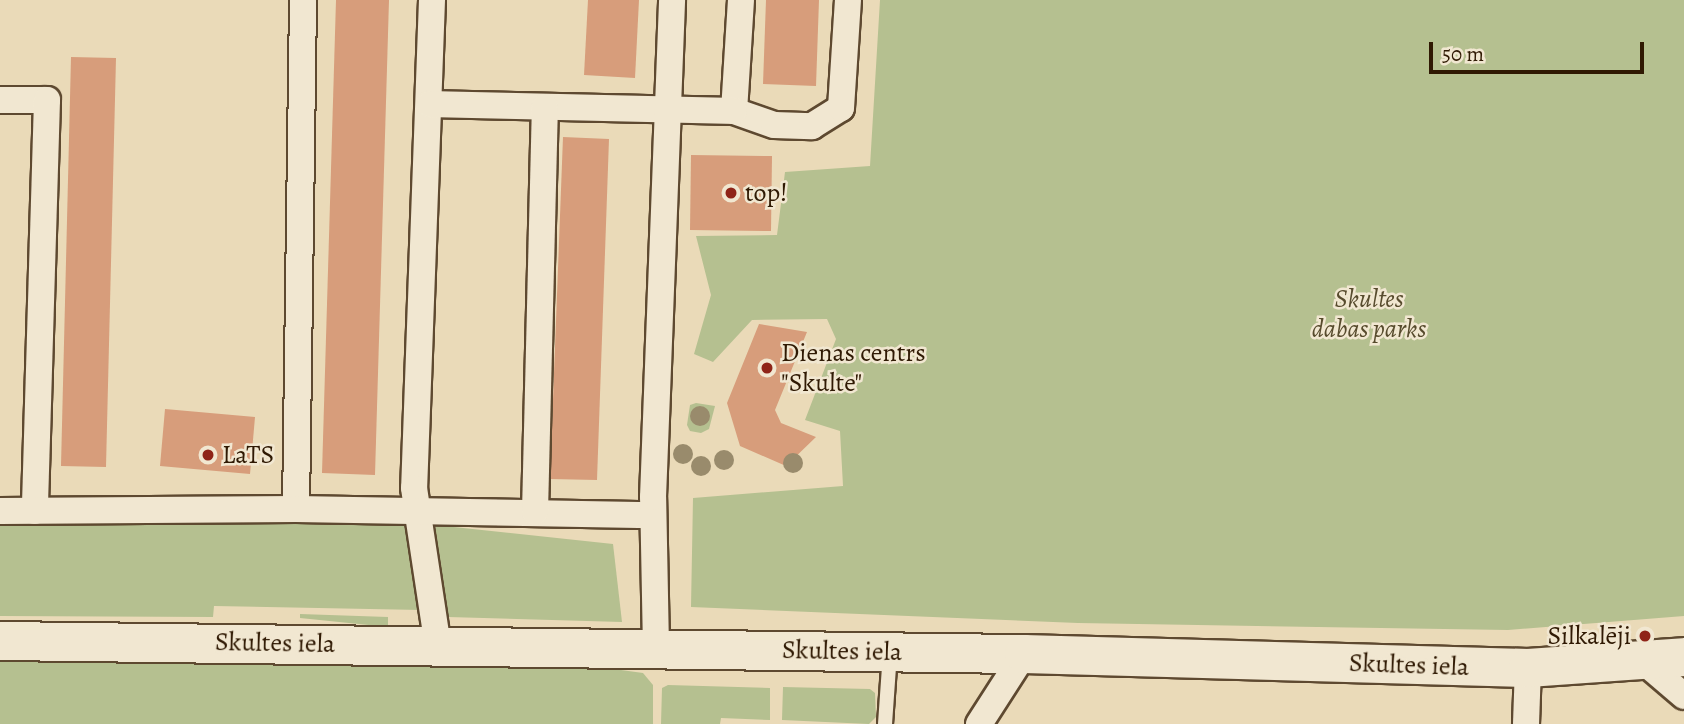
<!DOCTYPE html>
<html>
<head>
<meta charset="utf-8">
<style>
	body { margin:0 }
	#map { position:relative; width:1684px; height:724px; overflow:hidden; background:#eadab8; font-family:Alegreya,serif }
	div>[style] { position:absolute }
	.green>* { inset:0; background:#b5c090 }
	.building>* { inset:0; background:#d79d7b }
	.roads { filter:drop-shadow(2px 0 #5e4930) drop-shadow(-2px 0 #5e4930) drop-shadow(0 2px #5e4930) drop-shadow(0 -2px #5e4930) }
	.lane>* { height:14px; margin:-7px; padding:0 7px; transform-origin:7px; border-radius:7px; background:#f1e7d1 }
	.street>* { height:26px; margin:-13px; padding:0 13px; transform-origin:13px; border-radius:13px; background:#f1e7d1 }
	.secondary>* { height:38px; margin:-19px; padding:0 19px; transform-origin:19px; border-radius:19px; background:#f1e7d1 }
	.trees>* { width:20px; height:20px; margin:-10px; border-radius:50%; background:#998b6c }
	.dots>* { width:19px; height:19px; translate:-50% -50%; box-sizing:border-box; border:4px solid #f1e7d1; border-radius:50% }
	span { translate:-50% -50%; white-space:nowrap; text-align:center; line-height:1.15; -webkit-text-stroke:5px #f1e7d1; paint-order:stroke }
	.poi-label { font-size:26px; color:#2f1903 }
	.left { translate:0 -50%; text-align:left }
	.right { translate:-100% -50%; text-align:right }
	.park-label { font-size:26px; color:#574b2d; font-style:italic }
	.street-label { font-size:26px; color:#2f1903 }
	.scale { position:absolute; left:1429px; top:42px; width:215px; height:32px; box-sizing:border-box; border:4px solid #2f1903; border-top:0; padding-left:9px; font-size:21px; line-height:24px; white-space:nowrap; color:#2f1903; -webkit-text-stroke:5px #f1e7d1; paint-order:stroke }
</style>
</head>
<body>
<div id="map">
	<div class="green">
		<div style="clip-path:polygon(880px 0,1684px 0,1684px 616px,1508px 630px,1078px 623px,691px 607px,693px 498px,843px 486px,840px 431px,805px 420px,836px 339px,827px 319px,752px 320px,713px 362px,694px 354px,711px 295px,696px 236px,777px 235px,785px 172px,870px 166px)"></div>
		<div style="clip-path:polygon(696px 403px,715px 406px,709px 429px,701px 433px,690px 431px,687px 425px,690px 405px)"></div>
		<div style="clip-path:polygon(412px 518px,421px 610px,214px 606px,213px 617px,0 616px,0 526px)"></div>
		<div style="clip-path:polygon(435px 525px,613px 544px,622px 622px,448px 617px)"></div>
		<div style="clip-path:polygon(300px 614px,388px 617px,388px 627px,300px 618px)"></div>
		<div style="clip-path:polygon(0 656px,555px 661px,643px 673px,653px 685px,653px 724px,0 724px)"></div>
		<div style="clip-path:polygon(668px 685px,770px 688px,770px 720px,721px 718px,720px 724px,661px 724px,662px 688px)"></div>
		<div style="clip-path:polygon(783px 687px,870px 689px,875px 693px,876px 717px,869px 724px,782px 720px)"></div>
	</div>
	<div class="building">
		<div style="clip-path:polygon(336px 0,389px 0,375px 475px,322px 473px)"></div>
		<div style="clip-path:polygon(588px 0,639px 0,635px 78px,584px 75px)"></div>
		<div style="clip-path:polygon(766px 0,819px 0,816px 86px,763px 84px)"></div>
		<div style="clip-path:polygon(71px 57px,116px 58px,106px 467px,61px 466px)"></div>
		<div style="clip-path:polygon(563px 137px,609px 139px,597px 480px,550px 479px)"></div>
		<div style="clip-path:polygon(691px 155px,772px 156px,771px 231px,690px 230px)"></div>
		<div style="clip-path:polygon(759px 324px,807px 332px,775px 410px,781px 423px,816px 437px,786px 466px,740px 446px,727px 403px)"></div>
		<div style="clip-path:polygon(165px 409px,255px 417px,250px 474px,160px 466px)"></div>
	</div>
	<div class="roads">
		<div class="lane">
			<div style="left:885px;top:724px;width:72px;rotate:-86deg"></div>
		</div>
		<div class="street">
			<div style="left:432px;top:0;width:488px;rotate:92.1deg"></div>
			<div style="left:414px;top:488px;width:160px;rotate:81.4deg"></div>
			<div style="left:741px;top:0;width:111px;rotate:93.6deg"></div>
			<div style="left:734px;top:111px;width:42px;rotate:19.3deg"></div>
			<div style="left:774px;top:125px;width:38px;rotate:2deg"></div>
			<div style="left:812px;top:126px;width:34px;rotate:-32deg"></div>
			<div style="left:841px;top:108px;width:108px;rotate:-86.3deg"></div>
			<div style="left:0;top:100px;width:47px"></div>
			<div style="left:47px;top:100px;width:411px;rotate:91.7deg"></div>
			<div style="left:430px;top:104px;width:304px;rotate:1.3deg"></div>
			<div style="left:296px;top:509px;width:509px;rotate:-89.21deg"></div>
			<div style="left:0;top:511px;width:296px;rotate:-0.4deg"></div>
			<div style="left:296px;top:509px;width:357px;rotate:1deg"></div>
			<div style="left:535px;top:512px;width:405px;rotate:-88.6deg"></div>
			<div style="left:656px;top:648px;width:151px;rotate:-91.1deg"></div>
			<div style="left:653px;top:497px;width:497px;rotate:-87.8deg"></div>
			<div style="left:1642px;top:660px;width:55px;rotate:40.6deg"></div>
			<div style="left:979px;top:724px;width:83px;rotate:-57.3deg"></div>
			<div style="left:1526px;top:724px;width:56px;rotate:-88deg"></div>
		</div>
		<div class="secondary">
			<div style="left:0;top:641px;width:1024px;rotate:0.73deg"></div>
			<div style="left:1024px;top:654px;width:504px;rotate:1.59deg"></div>
			<div style="left:1528px;top:668px;width:156px;rotate:-4deg"></div>
		</div>
	</div>
	<div class="trees">
		<div style="left:700px;top:416px"></div>
		<div style="left:683px;top:454px"></div>
		<div style="left:724px;top:460px"></div>
		<div style="left:793px;top:463px"></div>
		<div style="left:701px;top:466px"></div>
	</div>
	<div class="dots">
		<div style="left:731px;top:193px;background:#8f2418"></div>
		<div style="left:767px;top:368px;background:#8f2418"></div>
		<div style="left:208px;top:455px;background:#8f2418"></div>
		<div style="left:1645px;top:636px;background:#8f2418"></div>
	</div>
	<div class="poi-label">
		<span class="left" style="left:745px;top:193px">top!</span>
		<span class="left" style="left:781px;top:368px">Dienas centrs<br>"Skulte"</span>
		<span class="left" style="left:222px;top:455px">LaTS</span>
		<span class="right" style="left:1631px;top:636px">Silkalēji</span>
	</div>
	<div class="park-label">
		<span style="left:1369px;top:314px">Skultes<br>dabas parks</span>
	</div>
	<div class="street-label">
		<span style="left:275px;top:643px;rotate:1deg">Skultes iela</span>
		<span style="left:842px;top:651px;rotate:1deg">Skultes iela</span>
		<span style="left:1409px;top:665px;rotate:2deg">Skultes iela</span>
	</div>
	<div class="scale">50 m</div>
</div>
</body>
</html>
